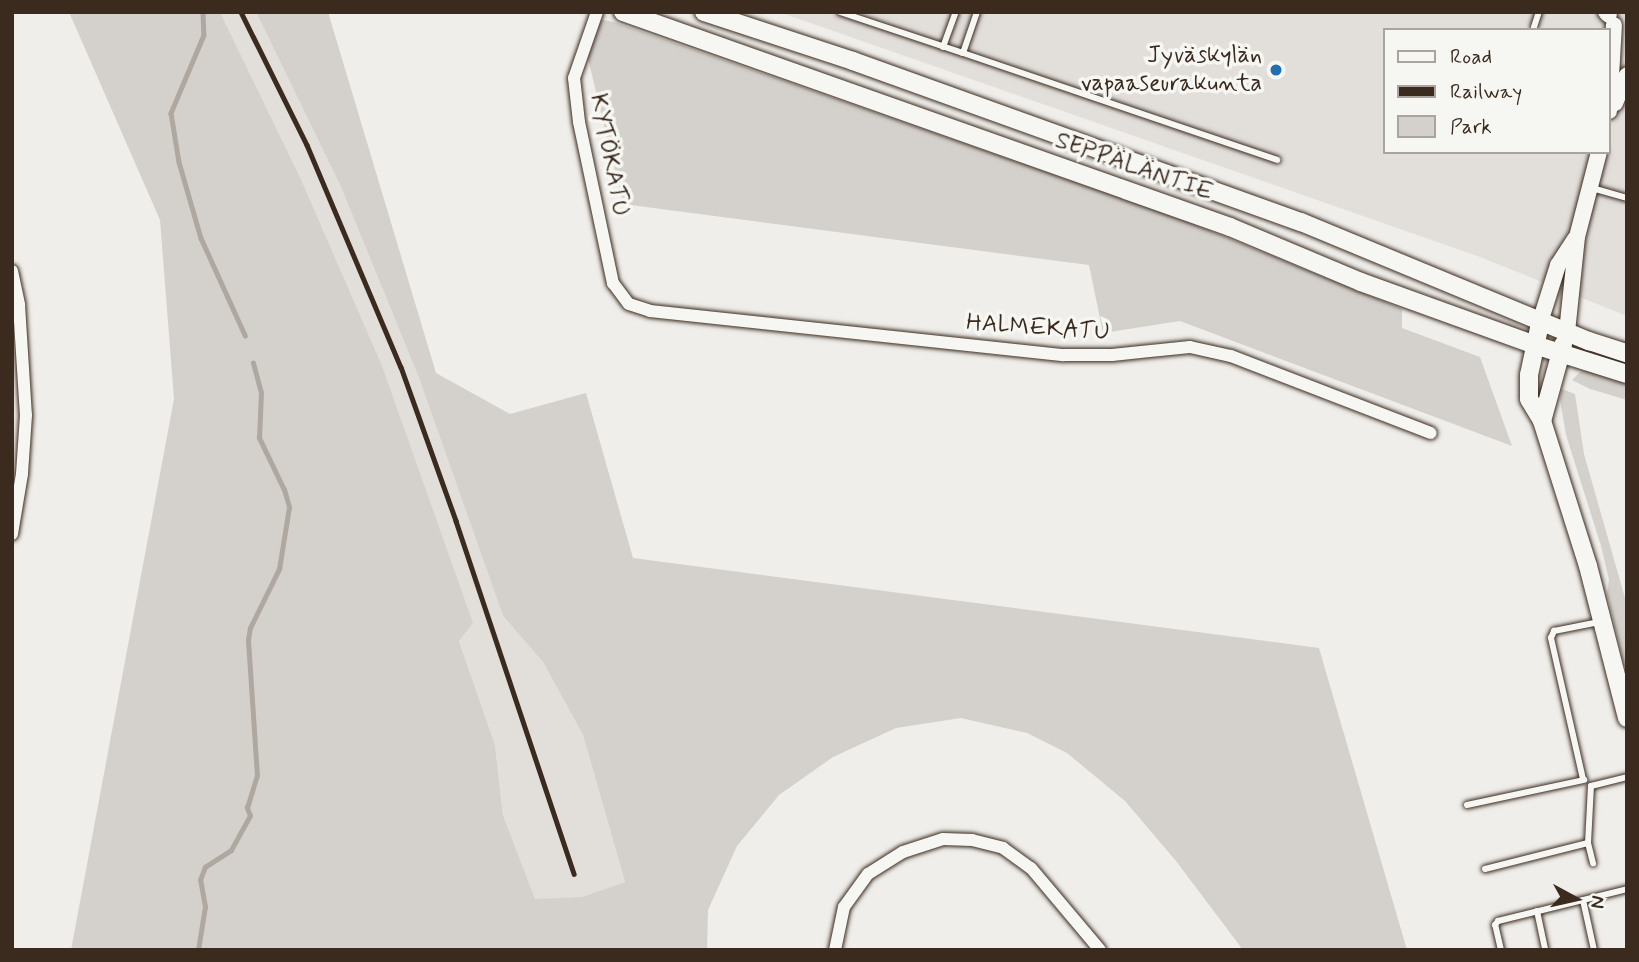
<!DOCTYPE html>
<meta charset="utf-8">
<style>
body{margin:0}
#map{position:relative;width:1639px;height:962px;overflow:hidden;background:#efeeea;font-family:Mynerve,sans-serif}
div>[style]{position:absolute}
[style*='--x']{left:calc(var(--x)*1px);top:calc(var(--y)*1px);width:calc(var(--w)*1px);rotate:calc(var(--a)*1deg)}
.built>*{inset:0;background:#e2dfdb}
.green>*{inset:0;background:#d4d1cc}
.stream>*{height:4.5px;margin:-2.25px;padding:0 2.25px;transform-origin:2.25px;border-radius:2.25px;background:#afa8a1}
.roads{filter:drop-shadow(0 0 2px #3b2a1e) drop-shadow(0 0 2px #3b2a1e)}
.service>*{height:6px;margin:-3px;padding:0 3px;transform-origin:3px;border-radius:3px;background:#f6f6f2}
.minor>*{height:12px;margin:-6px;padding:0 6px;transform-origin:6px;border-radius:6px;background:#f6f6f2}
.tertiary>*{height:16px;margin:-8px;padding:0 8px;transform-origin:8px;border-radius:8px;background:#f6f6f2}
.secondary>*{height:18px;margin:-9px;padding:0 9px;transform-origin:9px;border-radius:9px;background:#f6f6f2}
.rail>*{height:4.5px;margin:-2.25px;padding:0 2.25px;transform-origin:2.25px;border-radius:2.25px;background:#3b2a1e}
.dots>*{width:19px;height:19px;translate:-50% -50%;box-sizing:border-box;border:4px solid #f6f6f2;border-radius:50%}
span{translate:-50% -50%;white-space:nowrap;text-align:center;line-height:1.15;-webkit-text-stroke:7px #f6f6f2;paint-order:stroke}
.poi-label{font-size:24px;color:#3b2a1e}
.right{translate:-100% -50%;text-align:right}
.street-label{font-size:24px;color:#3b2a1e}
.frame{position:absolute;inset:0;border:14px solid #3b2a1e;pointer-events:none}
.legend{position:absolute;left:1383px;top:28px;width:228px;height:126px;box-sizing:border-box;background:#f6f6f2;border:2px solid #aba49d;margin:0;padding:9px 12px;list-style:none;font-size:21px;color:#3b2a1e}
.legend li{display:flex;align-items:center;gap:14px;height:35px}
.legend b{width:35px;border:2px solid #aba49d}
.north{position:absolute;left:1541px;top:864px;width:70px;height:70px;-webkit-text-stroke:5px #f6f6f2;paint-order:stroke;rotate:98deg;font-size:19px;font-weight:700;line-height:28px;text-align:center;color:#3b2a1e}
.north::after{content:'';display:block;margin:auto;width:24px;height:32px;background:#3b2a1e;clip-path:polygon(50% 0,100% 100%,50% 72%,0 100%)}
</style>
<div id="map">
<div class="built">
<div style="clip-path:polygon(220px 12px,256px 12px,341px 187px,419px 378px,503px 616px,543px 662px,583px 735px,625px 882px,582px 897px,535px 900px,503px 815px,495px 745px,299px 175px)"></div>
<div style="clip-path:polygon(evenodd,779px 12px,1627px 12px,1627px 316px,1480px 257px,779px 12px,1385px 30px,1609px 30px,1609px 152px,1385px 152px,1385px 30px)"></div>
</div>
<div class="green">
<div style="clip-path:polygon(69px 12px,220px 12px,299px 175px,382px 366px,473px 623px,459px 641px,495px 745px,503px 815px,535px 899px,582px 897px,625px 882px,583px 735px,543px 662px,503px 616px,419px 378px,341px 187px,256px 12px,328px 12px,436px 373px,510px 414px,586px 393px,633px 558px,1319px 648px,1407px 950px,1243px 950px,1176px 861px,1125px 801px,1067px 753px,1027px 733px,961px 718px,896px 728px,833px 757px,779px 795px,737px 846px,708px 910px,707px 950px,71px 950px,174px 399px,160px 220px)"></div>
<div style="clip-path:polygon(598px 19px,614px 22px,1176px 217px,1402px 309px,1402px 328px,1480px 357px,1512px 446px,1180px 321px,1103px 333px,1089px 265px,623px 204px,586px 50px)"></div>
<div style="clip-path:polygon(1592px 369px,1627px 378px,1627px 400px,1590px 389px,1572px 380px,1580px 372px)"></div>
<div style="clip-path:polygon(1562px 389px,1575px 394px,1584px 454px,1627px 605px,1627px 676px,1607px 594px,1609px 580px,1601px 546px,1566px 435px,1560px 400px)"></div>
</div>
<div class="stream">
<div style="--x:203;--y:12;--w:23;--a:88"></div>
<div style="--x:204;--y:35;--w:85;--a:112.9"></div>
<div style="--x:171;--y:113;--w:50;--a:80.7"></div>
<div style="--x:179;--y:162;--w:79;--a:73.9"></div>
<div style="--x:201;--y:238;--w:107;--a:65.6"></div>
<div style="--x:198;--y:950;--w:44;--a:-80.8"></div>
<div style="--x:205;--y:907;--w:27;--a:-100"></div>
<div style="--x:200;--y:880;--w:14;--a:-69"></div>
<div style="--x:205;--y:867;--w:31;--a:-33"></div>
<div style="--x:231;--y:850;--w:39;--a:-61"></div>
<div style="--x:250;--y:816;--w:9;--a:-111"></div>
<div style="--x:247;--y:808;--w:34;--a:-73"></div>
<div style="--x:257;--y:776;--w:136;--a:-93.8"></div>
<div style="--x:248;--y:640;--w:12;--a:-81"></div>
<div style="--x:250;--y:628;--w:66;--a:-63.8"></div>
<div style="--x:279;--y:569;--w:63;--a:-80.8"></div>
<div style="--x:289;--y:507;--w:18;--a:-106"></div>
<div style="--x:284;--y:490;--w:58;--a:-115.7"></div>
<div style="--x:259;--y:438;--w:45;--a:-87.5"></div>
<div style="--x:261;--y:393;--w:31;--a:-105"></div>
</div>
<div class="roads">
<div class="service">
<div style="--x:840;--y:12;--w:130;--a:18.4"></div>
<div style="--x:963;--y:53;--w:43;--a:-71.1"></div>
<div style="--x:1534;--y:27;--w:16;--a:-72"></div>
<div style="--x:943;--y:47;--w:37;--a:-70"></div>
<div style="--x:963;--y:53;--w:332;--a:18.8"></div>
<div style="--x:1592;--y:188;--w:36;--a:16"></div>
<div style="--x:1583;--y:779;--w:145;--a:-102.8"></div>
<div style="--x:1551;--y:638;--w:8;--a:-67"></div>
<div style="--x:1554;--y:631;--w:46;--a:-11.3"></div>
<div style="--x:1467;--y:805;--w:120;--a:-12.1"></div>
<div style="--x:1588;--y:843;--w:21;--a:76"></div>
<div style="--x:1485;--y:869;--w:106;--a:-14.2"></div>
<div style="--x:1588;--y:843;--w:57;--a:-87"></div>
<div style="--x:1591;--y:786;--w:37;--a:-14"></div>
<div style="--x:1583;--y:900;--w:51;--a:77.6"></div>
<div style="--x:1537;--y:911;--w:40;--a:78"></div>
<div style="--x:1501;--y:950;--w:26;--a:-103"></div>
<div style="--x:1495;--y:925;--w:5;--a:-53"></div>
<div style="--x:1498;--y:921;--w:133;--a:-13.9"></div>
</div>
<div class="minor">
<div style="--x:597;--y:12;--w:70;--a:109.2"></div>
<div style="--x:574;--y:78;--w:44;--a:83.5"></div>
<div style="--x:579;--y:122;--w:165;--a:78.1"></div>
<div style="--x:613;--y:283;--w:26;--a:53"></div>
<div style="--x:629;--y:304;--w:22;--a:18"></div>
<div style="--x:650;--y:311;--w:416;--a:6.1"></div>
<div style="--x:1064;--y:355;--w:48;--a:0"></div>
<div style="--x:1112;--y:355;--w:78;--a:-5.9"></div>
<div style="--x:1190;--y:347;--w:42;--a:12.4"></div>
<div style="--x:1231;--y:356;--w:214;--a:21.1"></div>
<div style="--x:12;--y:271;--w:35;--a:78"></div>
<div style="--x:19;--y:305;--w:110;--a:86.4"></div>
<div style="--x:26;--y:415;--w:59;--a:93.9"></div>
<div style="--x:22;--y:474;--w:61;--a:99.5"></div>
<div style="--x:835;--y:950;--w:44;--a:-78.2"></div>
<div style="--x:844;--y:907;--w:41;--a:-54"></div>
<div style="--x:868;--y:874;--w:41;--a:-32.2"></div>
<div style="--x:903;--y:852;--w:42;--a:-18"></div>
<div style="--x:943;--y:839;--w:29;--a:2"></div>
<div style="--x:972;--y:840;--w:32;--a:14"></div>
<div style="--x:1003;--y:848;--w:34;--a:36"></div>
<div style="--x:1031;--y:868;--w:107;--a:49.9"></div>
</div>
<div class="tertiary">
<div style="--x:1606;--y:12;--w:4;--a:45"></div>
<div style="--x:1615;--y:103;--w:30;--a:-67"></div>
<div style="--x:1609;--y:111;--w:86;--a:-86.7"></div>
<div style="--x:1541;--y:319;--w:57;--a:-72.5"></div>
<div style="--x:1558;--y:265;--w:31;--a:-57"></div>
<div style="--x:1567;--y:332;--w:96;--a:-84"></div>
<div style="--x:1577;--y:237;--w:88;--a:-75.5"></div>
</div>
<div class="secondary">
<div style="--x:623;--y:12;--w:644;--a:19.5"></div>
<div style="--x:1230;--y:227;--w:142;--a:22.8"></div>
<div style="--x:1361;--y:282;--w:185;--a:19.9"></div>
<div style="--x:1535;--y:345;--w:96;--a:17.5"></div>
<div style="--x:704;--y:12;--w:157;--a:18.2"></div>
<div style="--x:853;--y:61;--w:476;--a:19.8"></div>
<div style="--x:1301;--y:222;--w:312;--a:22.5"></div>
<div style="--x:1589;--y:341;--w:40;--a:18"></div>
<div style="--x:1541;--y:319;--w:57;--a:102.1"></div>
<div style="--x:1529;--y:375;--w:24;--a:90"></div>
<div style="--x:1529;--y:399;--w:26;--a:59"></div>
<div style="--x:1542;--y:421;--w:152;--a:72.4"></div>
<div style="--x:1588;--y:566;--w:157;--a:75.6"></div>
<div style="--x:1542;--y:421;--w:79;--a:-74.6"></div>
</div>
</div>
<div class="rail">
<div style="--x:241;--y:12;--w:148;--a:63.6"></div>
<div style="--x:307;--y:145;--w:241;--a:67.1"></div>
<div style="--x:401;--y:367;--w:164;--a:70.3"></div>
<div style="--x:456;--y:521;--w:372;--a:71.5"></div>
</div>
<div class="dots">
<div style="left:1276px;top:70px;background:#1f6fb2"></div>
</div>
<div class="poi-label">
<span class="right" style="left:1262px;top:70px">Jyväskylän<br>vapaaseurakunta</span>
</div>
<div class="street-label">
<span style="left:609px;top:155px;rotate:79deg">KYTÖKATU</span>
<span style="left:1134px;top:167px;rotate:19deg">SEPPÄLÄNTIE</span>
<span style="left:1038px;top:328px;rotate:4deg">HALMEKATU</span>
</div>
<div class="frame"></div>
<ul class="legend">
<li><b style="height:9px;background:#f6f6f2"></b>Road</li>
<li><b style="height:9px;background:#3b2a1e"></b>Railway</li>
<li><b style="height:19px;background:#d4d1cc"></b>Park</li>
</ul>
<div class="north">N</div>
</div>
